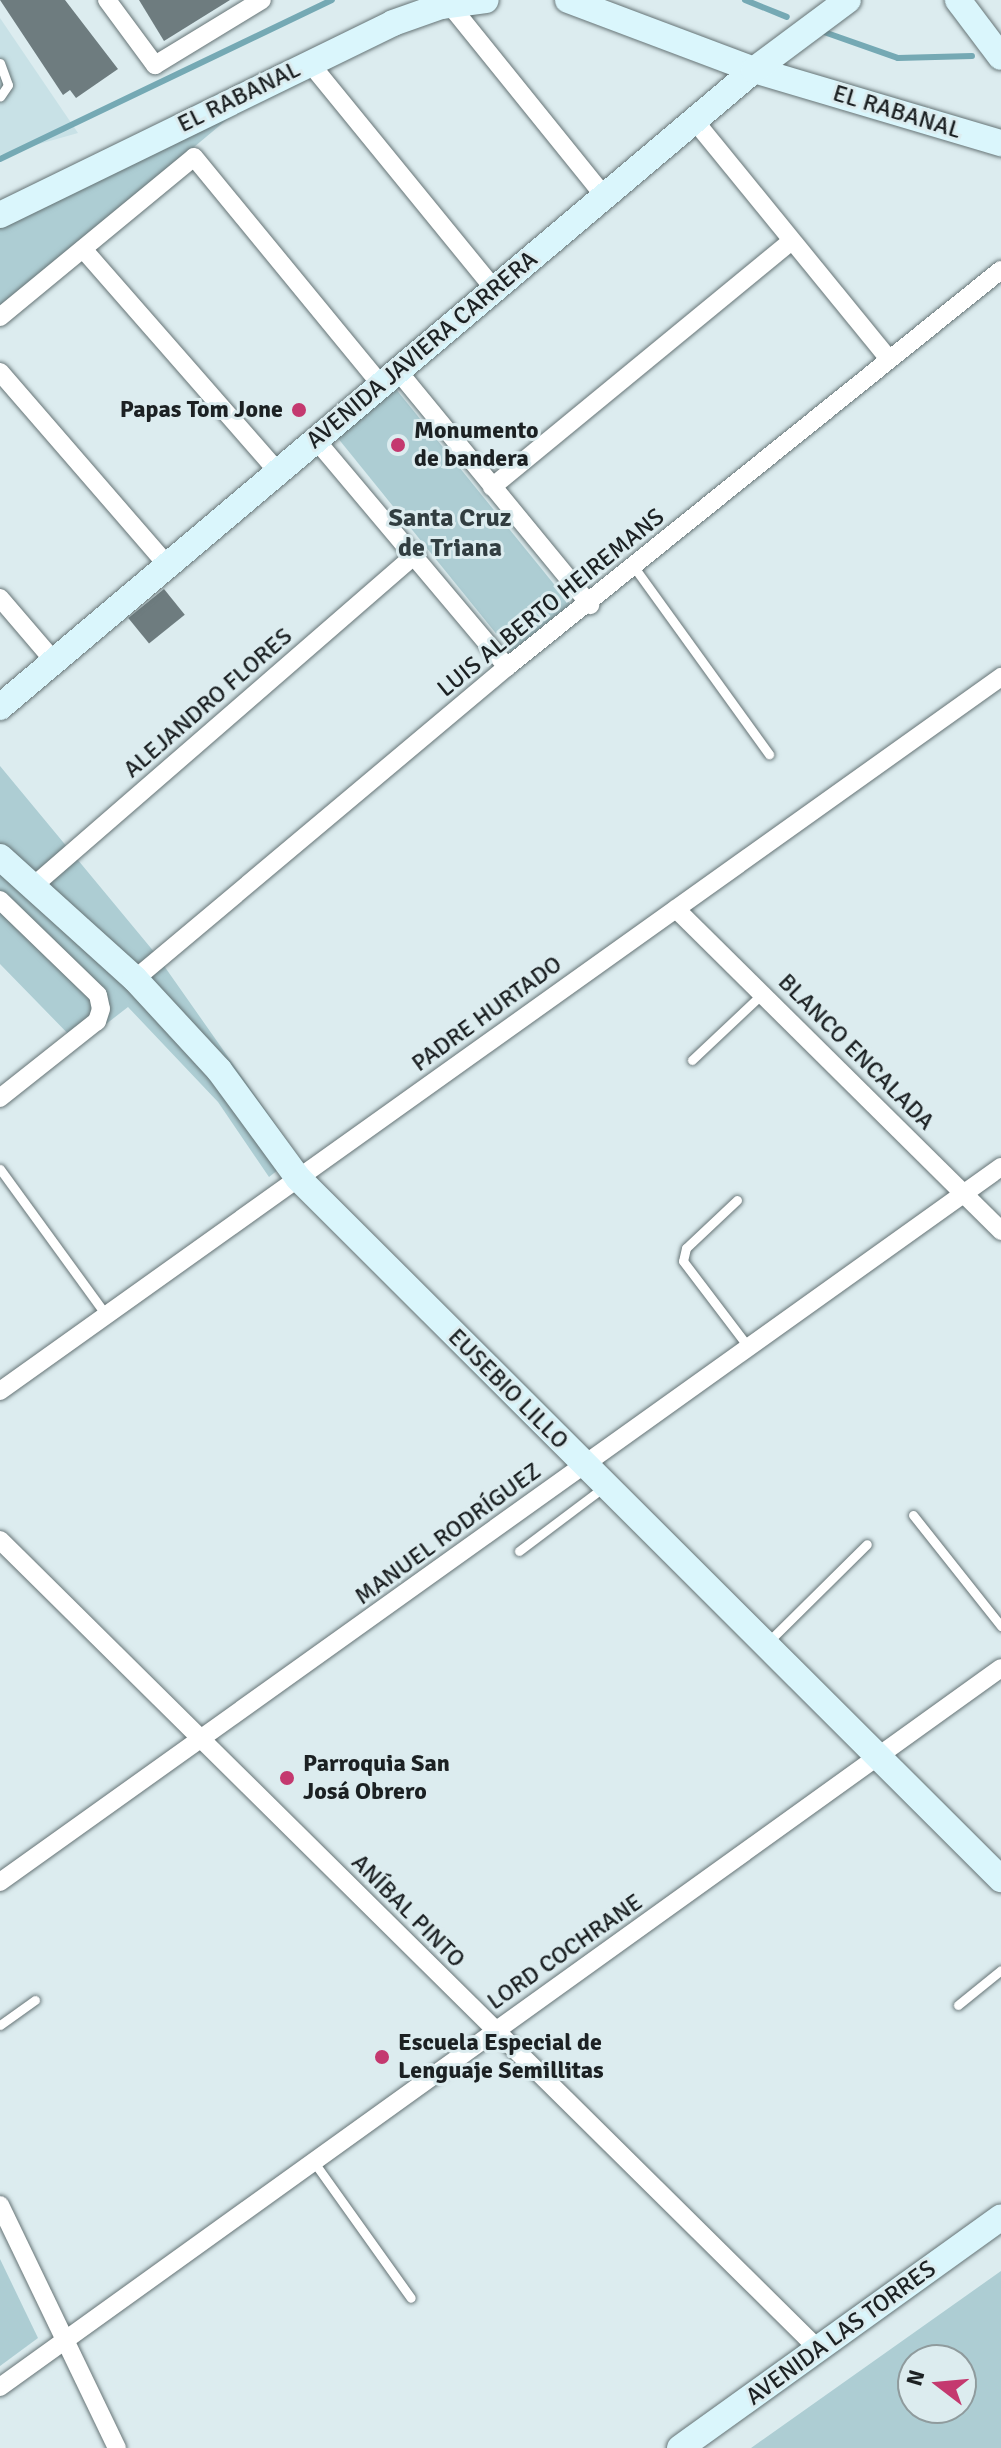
<!DOCTYPE html>
<meta charset="utf-8">
<style>
body{margin:0}
#map{position:relative;width:1001px;height:2448px;overflow:hidden;background:#dcecef;font-family:Signika,sans-serif}
div>[style]{position:absolute}
[style*='--x']{left:calc(var(--x)*1px);top:calc(var(--y)*1px);width:calc(var(--w)*1px);rotate:calc(var(--a)*1deg)}
.built>*{inset:0;background:#c8e1e6}
.green>*{inset:0;background:#adcdd3;transform-origin:0 0}
.stream>*{height:6px;margin:-3px;padding:0 3px;transform-origin:3px;border-radius:3px;background:#75a9b4}
.building>*{inset:0;background:#6e7c7f;transform-origin:0 0}
.roads{filter:drop-shadow(0 0 2px #667476) drop-shadow(0 0 2px #667476)}
.lane>*{height:9px;margin:-4.5px;padding:0 4.5px;transform-origin:4.5px;border-radius:4.5px;background:#fff}
.street>*{height:18px;margin:-9px;padding:0 9px;transform-origin:9px;border-radius:9px;background:#fff}
.secondary>*{height:26px;margin:-13px;padding:0 13px;transform-origin:13px;border-radius:13px;background:#daf6fc}
.dots>*{width:22px;height:22px;translate:-50% -50%;box-sizing:border-box;border:4px solid #dcecef;border-radius:50%}
span{translate:-50% -50%;white-space:nowrap;text-align:center;line-height:1.15;-webkit-text-stroke:6px #dcecef;paint-order:stroke}
.street-label{font-size:24px;color:#1c2123}
.poi-label{font-size:24px;color:#1c2123;font-weight:700}
.right{translate:-100% -50%;text-align:right}
.left{translate:0 -50%;text-align:left}
.neighbourhood-label{font-size:26px;color:#323e41;font-weight:700}
.north{position:absolute;left:897px;top:2344px;width:80px;height:80px;box-sizing:border-box;background:#dcecef;border:2px solid #8f9b9d;border-radius:50%;rotate:286deg;font-size:22px;font-weight:700;line-height:32px;text-align:center;color:#1c2123}
.north::after{content:'';display:block;margin:auto;width:28px;height:36px;background:#c4396f;clip-path:polygon(50% 0,100% 100%,50% 72%,0 100%)}
</style>
<div id="map">
<div class="built">
<div style="clip-path:polygon(0 18px,78px 133px,0 155px)"></div>
</div>
<div class="green">
<div style="clip-path:polygon(261px 91px,0 309px,0 205px)"></div>
<div style="left:391px;top:383px;width:290px;height:76px;rotate:51deg"></div>
<div style="clip-path:polygon(0 766px,155px 953px,297px 1155px,269px 1177px,218px 1102px,128px 1007px,79px 1045px,0 964px)"></div>
<div style="clip-path:polygon(0 2259px,38px 2338px,0 2366px)"></div>
<div style="clip-path:polygon(evenodd,1001px 2271px,1001px 2448px,751px 2448px,1001px 2271px,913px 2360px,961px 2360px,961px 2408px,913px 2408px,913px 2360px)"></div>
</div>
<div class="stream">
<div style="--x:745;--y:0;--w:45;--a:22"></div>
<div style="--x:824;--y:32;--w:78;--a:19.4"></div>
<div style="--x:898;--y:58;--w:74;--a:-1.5"></div>
<div style="--x:0;--y:159;--w:368;--a:-25.6"></div>
</div>
<div class="building">
<div style="clip-path:polygon(0 0,65px 0,118px 69px,76px 98px,70px 90px,63px 95px)"></div>
<div style="clip-path:polygon(139px 0,230px 0,164px 41px)"></div>
<div style="left:164px;top:589px;width:33px;height:46px;rotate:51deg"></div>
</div>
<div class="roads">
<div class="lane">
<div style="--x:0;--y:63;--w:23;--a:70"></div>
<div style="--x:8;--y:85;--w:14;--a:124"></div>
<div style="--x:634;--y:567;--w:231;--a:54.2"></div>
<div style="--x:692;--y:1060;--w:96;--a:-43.3"></div>
<div style="--x:0;--y:1169;--w:180;--a:54"></div>
<div style="--x:737;--y:1200;--w:70;--a:136.7"></div>
<div style="--x:686;--y:1248;--w:13;--a:103"></div>
<div style="--x:683;--y:1261;--w:109;--a:52.8"></div>
<div style="--x:913;--y:1515;--w:142;--a:51.6"></div>
<div style="--x:519;--y:1551;--w:106;--a:-37"></div>
<div style="--x:768;--y:1642;--w:139;--a:-44.7"></div>
<div style="--x:958;--y:2005;--w:55;--a:-39.1"></div>
<div style="--x:0;--y:2025;--w:43;--a:-35.5"></div>
<div style="--x:316;--y:2165;--w:163;--a:54.5"></div>
</div>
<div class="street">
<div style="--x:107;--y:0;--w:81;--a:53.6"></div>
<div style="--x:155;--y:65;--w:125;--a:-31.3"></div>
<div style="--x:450;--y:5;--w:245;--a:51.1"></div>
<div style="--x:309;--y:62;--w:293;--a:50.8"></div>
<div style="--x:694;--y:120;--w:306;--a:50.8"></div>
<div style="--x:83;--y:249;--w:296;--a:48.8"></div>
<div style="--x:0;--y:317;--w:251;--a:-39.5"></div>
<div style="--x:194;--y:157;--w:295;--a:50.6"></div>
<div style="--x:398;--y:371;--w:303;--a:50.6"></div>
<div style="--x:0;--y:372;--w:255;--a:49.1"></div>
<div style="--x:316;--y:440;--w:297;--a:49.9"></div>
<div style="--x:492;--y:487;--w:384;--a:-39.4"></div>
<div style="--x:0;--y:598;--w:83;--a:49.4"></div>
<div style="--x:31;--y:888;--w:510;--a:-40.94"></div>
<div style="--x:0;--y:900;--w:136;--a:44.1"></div>
<div style="--x:98;--y:995;--w:14;--a:78"></div>
<div style="--x:101;--y:1009;--w:13;--a:108"></div>
<div style="--x:97;--y:1021;--w:124;--a:141.6"></div>
<div style="--x:676;--y:909;--w:458;--a:44.7"></div>
<div style="--x:135;--y:979;--w:486;--a:-40"></div>
<div style="--x:507;--y:667;--w:634;--a:-38.79"></div>
<div style="--x:0;--y:1391;--w:1230;--a:-35.5"></div>
<div style="--x:0;--y:1540;--w:1150;--a:44.68"></div>
<div style="--x:0;--y:1882;--w:1230;--a:-35.54"></div>
<div style="--x:0;--y:2205;--w:270;--a:64.3"></div>
<div style="--x:0;--y:2387;--w:1232;--a:-35.69"></div>
</div>
<div class="secondary">
<div style="--x:568;--y:0;--w:199;--a:20.6"></div>
<div style="--x:754;--y:70;--w:258;--a:16.5"></div>
<div style="--x:958;--y:0;--w:71;--a:53"></div>
<div style="--x:0;--y:215;--w:437;--a:-26"></div>
<div style="--x:393;--y:23;--w:51;--a:-19.5"></div>
<div style="--x:441;--y:6;--w:45;--a:-7.6"></div>
<div style="--x:0;--y:707;--w:987;--a:-40.19"></div>
<div style="--x:754;--y:70;--w:117;--a:-36.7"></div>
<div style="--x:0;--y:857;--w:182;--a:42.1"></div>
<div style="--x:135;--y:979;--w:124;--a:47.3"></div>
<div style="--x:219;--y:1070;--w:134;--a:53.8"></div>
<div style="--x:298;--y:1178;--w:993;--a:44.92"></div>
<div style="--x:680;--y:2448;--w:395;--a:-35.7"></div>
</div>
</div>
<div class="dots">
<div style="left:299px;top:410px;background:#c4396f"></div>
<div style="left:398px;top:445px;background:#c4396f"></div>
<div style="left:287px;top:1778px;background:#c4396f"></div>
<div style="left:382px;top:2057px;background:#c4396f"></div>
</div>
<div class="street-label">
<span style="left:239px;top:97px;rotate:-26deg">EL RABANAL</span>
<span style="left:897px;top:112px;rotate:17deg">EL RABANAL</span>
<span style="left:422px;top:350px;rotate:-40deg">AVENIDA JAVIERA CARRERA</span>
<span style="left:551px;top:603px;rotate:-39deg">LUIS ALBERTO HEIREMANS</span>
<span style="left:208px;top:703px;rotate:-41deg">ALEJANDRO FLORES</span>
<span style="left:487px;top:1014px;rotate:-36deg">PADRE HURTADO</span>
<span style="left:856px;top:1052px;rotate:45deg">BLANCO ENCALADA</span>
<span style="left:508px;top:1389px;rotate:45deg">EUSEBIO LILLO</span>
<span style="left:448px;top:1534px;rotate:-36deg">MANUEL RODRÍGUEZ</span>
<span style="left:408px;top:1911px;rotate:45deg">ANÍBAL PINTO</span>
<span style="left:565px;top:1952px;rotate:-35deg">LORD COCHRANE</span>
<span style="left:841px;top:2333px;rotate:-36deg">AVENIDA LAS TORRES</span>
</div>
<div class="poi-label">
<span class="right" style="left:283px;top:410px">Papas Tom Jone</span>
<span class="left" style="left:414px;top:445px">Monumento<br>de bandera</span>
<span class="left" style="left:303px;top:1778px">Parroquia San<br>Josá Obrero</span>
<span class="left" style="left:398px;top:2057px">Escuela Especial de<br>Lenguaje Semillitas</span>
</div>
<div class="neighbourhood-label">
<span style="left:450px;top:534px">Santa Cruz<br>de Triana</span>
</div>
<div class="north">N</div>
</div>
